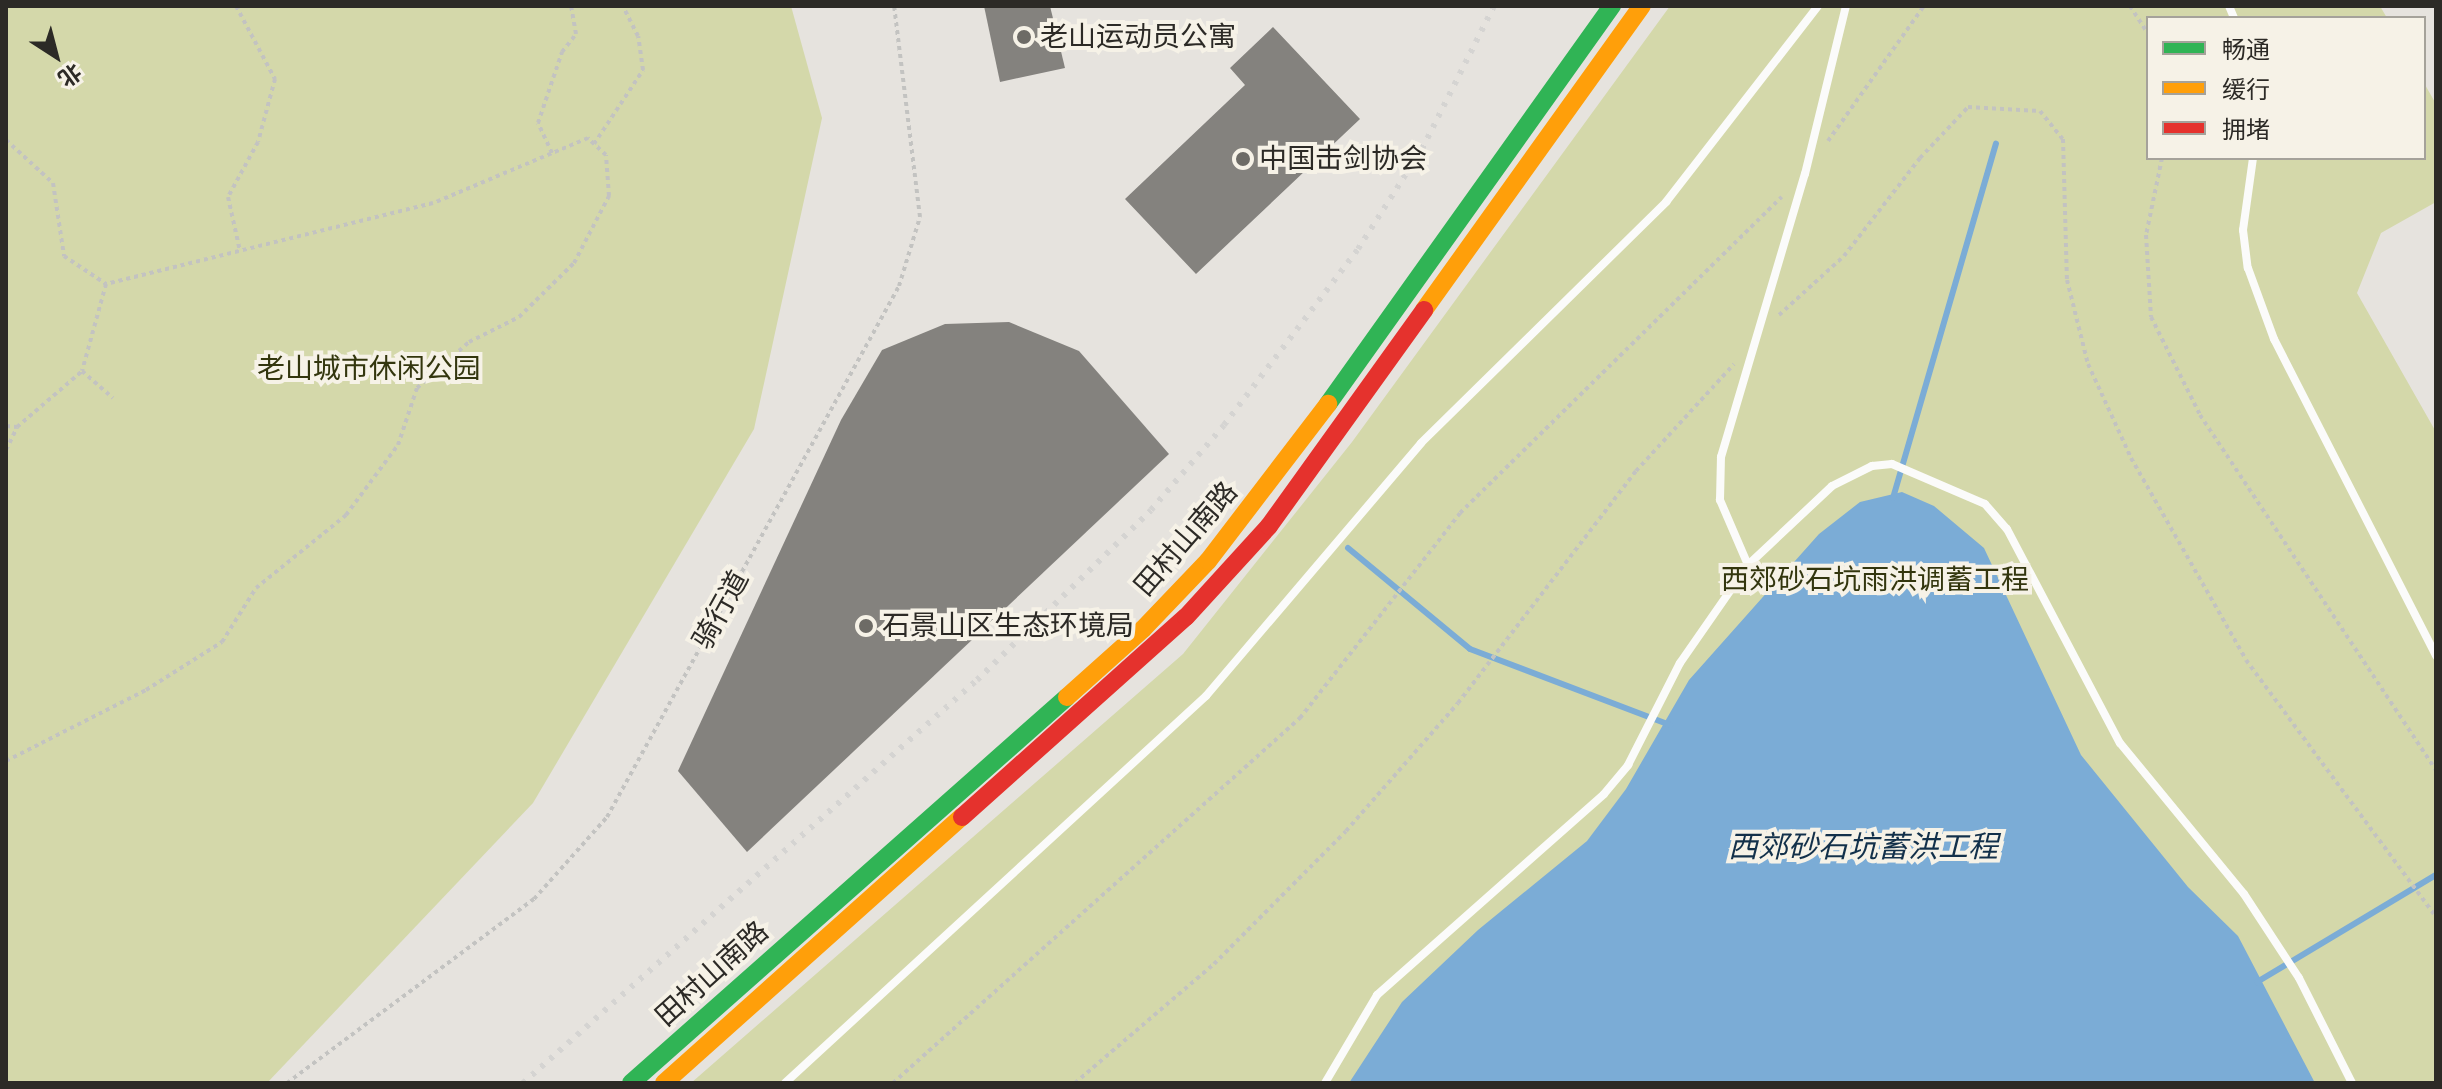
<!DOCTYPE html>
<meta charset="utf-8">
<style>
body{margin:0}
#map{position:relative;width:2442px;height:1089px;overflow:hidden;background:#e6e3de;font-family:Jost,"Noto Sans SC",sans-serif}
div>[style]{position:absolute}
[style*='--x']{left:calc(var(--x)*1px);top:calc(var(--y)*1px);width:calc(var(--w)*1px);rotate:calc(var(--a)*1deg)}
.green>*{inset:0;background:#d4d8aa}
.water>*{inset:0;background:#7bacd6}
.stream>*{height:6px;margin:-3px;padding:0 3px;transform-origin:3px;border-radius:3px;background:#7bacd6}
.building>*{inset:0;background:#84827e}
.path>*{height:4px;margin-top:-2px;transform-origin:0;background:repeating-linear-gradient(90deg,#c3c3c1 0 4px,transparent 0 8px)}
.lane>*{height:8px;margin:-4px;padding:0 4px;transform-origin:4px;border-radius:4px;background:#fbfbfa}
.fast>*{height:18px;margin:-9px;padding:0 9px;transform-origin:9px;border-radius:9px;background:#30b455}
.slow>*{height:18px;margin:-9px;padding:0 9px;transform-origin:9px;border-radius:9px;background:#ff9f0a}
.jam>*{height:18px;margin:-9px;padding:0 9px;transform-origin:9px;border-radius:9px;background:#e5322d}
.rail>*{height:6px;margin-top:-3px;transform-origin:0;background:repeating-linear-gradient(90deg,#d5d4d2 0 4px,transparent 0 12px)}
.dots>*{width:22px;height:22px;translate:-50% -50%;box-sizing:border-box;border:4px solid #f6f2e7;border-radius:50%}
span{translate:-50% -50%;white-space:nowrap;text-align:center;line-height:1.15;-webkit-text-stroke:8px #f6f2e7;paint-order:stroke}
.poi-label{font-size:28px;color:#2c2a26}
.left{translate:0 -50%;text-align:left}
.park-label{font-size:28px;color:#33360e}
.street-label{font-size:28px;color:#2c2a26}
.water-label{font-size:30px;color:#12304a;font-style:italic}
.frame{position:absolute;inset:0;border:8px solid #2c2a26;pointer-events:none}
.legend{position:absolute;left:2146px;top:16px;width:280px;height:144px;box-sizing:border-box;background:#f6f2e7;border:2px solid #a5a29a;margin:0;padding:10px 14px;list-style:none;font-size:24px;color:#2c2a26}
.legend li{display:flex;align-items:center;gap:16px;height:40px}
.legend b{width:40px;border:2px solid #a5a29a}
.north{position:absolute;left:16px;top:16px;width:80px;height:80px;-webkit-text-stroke:6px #f6f2e7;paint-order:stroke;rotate:144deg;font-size:22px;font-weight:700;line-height:32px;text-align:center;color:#2c2a26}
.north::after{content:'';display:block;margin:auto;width:28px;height:36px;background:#2c2a26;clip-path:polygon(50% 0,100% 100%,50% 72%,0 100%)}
</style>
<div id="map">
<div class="green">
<div style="clip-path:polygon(6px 6px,791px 6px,822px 118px,754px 429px,533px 803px,267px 1083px,6px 1083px)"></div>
<div style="clip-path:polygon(1670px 6px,2380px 6px,2387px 18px,2148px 18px,2148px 158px,2424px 158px,2424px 83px,2436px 104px,2436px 202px,2381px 233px,2357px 293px,2436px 432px,2436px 1083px,691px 1083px,1183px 654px,1352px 442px)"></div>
</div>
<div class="water">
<div style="clip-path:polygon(1902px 492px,1934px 506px,1984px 548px,2081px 755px,2188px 887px,2238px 936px,2315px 1083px,1349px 1083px,1402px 1002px,1478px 930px,1587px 841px,1626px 789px,1689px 680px,1819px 534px,1860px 502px)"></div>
</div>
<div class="stream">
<div style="--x:1893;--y:498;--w:369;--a:-73.8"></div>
<div style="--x:1348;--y:548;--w:158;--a:39.6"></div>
<div style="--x:1470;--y:649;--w:214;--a:20.8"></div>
<div style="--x:2257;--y:982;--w:209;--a:-30.9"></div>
</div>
<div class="building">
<div style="clip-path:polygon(984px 6px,1050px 6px,1065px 68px,1000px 82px)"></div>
<div style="clip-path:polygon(1273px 27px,1360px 119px,1196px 274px,1125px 199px,1245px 85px,1230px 68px)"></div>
<div style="clip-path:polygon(1009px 322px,1079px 351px,1169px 454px,747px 852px,678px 771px,841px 420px,882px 350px,945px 324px)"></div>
</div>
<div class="path">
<div style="--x:236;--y:6;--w:83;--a:61.9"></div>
<div style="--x:275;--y:79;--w:65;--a:105.1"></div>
<div style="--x:258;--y:142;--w:63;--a:118.6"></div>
<div style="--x:228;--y:197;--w:55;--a:77.5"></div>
<div style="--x:2130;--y:6;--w:33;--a:57"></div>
<div style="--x:6;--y:140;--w:64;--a:42.5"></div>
<div style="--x:53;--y:183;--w:74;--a:81.4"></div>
<div style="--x:64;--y:256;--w:50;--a:33.7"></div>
<div style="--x:1828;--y:141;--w:166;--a:-54.6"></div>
<div style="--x:594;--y:144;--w:89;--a:-56.5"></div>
<div style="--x:643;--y:70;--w:34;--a:-98"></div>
<div style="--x:638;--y:36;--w:34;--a:-117"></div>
<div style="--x:552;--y:153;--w:33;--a:-115"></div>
<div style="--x:538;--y:123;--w:75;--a:-71.3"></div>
<div style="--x:562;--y:52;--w:23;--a:-52"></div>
<div style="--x:576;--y:34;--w:28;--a:-100"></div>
<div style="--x:2162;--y:158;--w:79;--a:101.7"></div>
<div style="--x:2146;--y:235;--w:82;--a:86.5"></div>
<div style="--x:2151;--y:317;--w:110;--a:63.4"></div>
<div style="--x:2200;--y:415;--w:426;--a:56.4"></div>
<div style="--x:1779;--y:315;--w:88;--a:-42.2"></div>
<div style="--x:1844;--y:256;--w:124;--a:-52.2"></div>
<div style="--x:1920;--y:158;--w:70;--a:-46.7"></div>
<div style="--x:1968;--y:107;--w:72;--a:3.2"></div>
<div style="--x:2040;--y:111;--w:36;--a:51"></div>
<div style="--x:2063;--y:139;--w:141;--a:88.4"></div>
<div style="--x:2067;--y:280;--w:87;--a:76"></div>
<div style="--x:2088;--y:364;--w:103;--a:65.4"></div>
<div style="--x:2131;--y:458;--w:232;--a:60.3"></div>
<div style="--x:2246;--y:660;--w:320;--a:53.5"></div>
<div style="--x:6;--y:426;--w:11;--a:5"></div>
<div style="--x:6;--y:450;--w:25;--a:-64"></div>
<div style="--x:17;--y:427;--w:86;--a:-40.7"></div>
<div style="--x:6;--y:761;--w:157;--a:-26.9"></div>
<div style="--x:146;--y:690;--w:90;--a:-32.3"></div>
<div style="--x:222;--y:642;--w:64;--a:-57.8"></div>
<div style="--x:256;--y:588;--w:116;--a:-39"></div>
<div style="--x:346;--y:515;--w:87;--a:-53.4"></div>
<div style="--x:398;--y:445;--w:60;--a:-71.6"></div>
<div style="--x:417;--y:388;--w:69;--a:-41.5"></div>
<div style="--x:469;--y:342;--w:56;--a:-26.6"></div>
<div style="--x:519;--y:317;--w:77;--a:-44.5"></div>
<div style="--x:574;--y:263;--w:76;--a:-62.4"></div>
<div style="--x:609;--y:196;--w:41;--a:-94.2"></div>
<div style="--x:606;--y:155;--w:25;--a:-137"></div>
<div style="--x:588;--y:138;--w:168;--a:157.2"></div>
<div style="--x:433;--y:203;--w:337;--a:166.1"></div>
<div style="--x:106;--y:284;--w:90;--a:105.4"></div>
<div style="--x:82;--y:371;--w:41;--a:41.1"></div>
<div style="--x:287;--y:1083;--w:308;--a:-36.7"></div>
<div style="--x:534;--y:899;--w:110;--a:-48.3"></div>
<div style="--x:607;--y:817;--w:606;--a:-61.19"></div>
<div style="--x:899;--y:286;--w:72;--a:-73.1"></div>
<div style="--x:920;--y:217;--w:213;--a:-97"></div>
<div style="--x:893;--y:1083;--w:547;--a:-41.89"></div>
<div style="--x:1300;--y:718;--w:260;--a:-52"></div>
<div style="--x:1460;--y:513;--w:451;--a:-44.5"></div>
<div style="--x:1075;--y:1083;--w:183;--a:-40.6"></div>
<div style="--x:1214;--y:964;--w:187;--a:-45.2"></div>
<div style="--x:1346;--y:831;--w:170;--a:-48.8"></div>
<div style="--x:1458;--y:703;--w:292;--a:-52.5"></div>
<div style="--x:1636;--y:471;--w:145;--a:-47.5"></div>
</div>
<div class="lane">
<div style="--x:2229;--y:6;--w:13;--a:67"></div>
<div style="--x:2253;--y:158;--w:73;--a:97.9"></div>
<div style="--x:2243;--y:230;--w:38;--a:83"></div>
<div style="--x:2248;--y:268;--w:76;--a:69.9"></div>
<div style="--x:2274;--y:339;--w:356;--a:62.9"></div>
<div style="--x:1748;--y:565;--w:71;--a:-113.3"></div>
<div style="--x:1720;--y:500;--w:43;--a:-88.7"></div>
<div style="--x:1721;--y:457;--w:295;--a:-73.5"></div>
<div style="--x:1805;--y:174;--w:173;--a:-76.3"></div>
<div style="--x:785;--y:1083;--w:572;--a:-42.59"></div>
<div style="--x:1206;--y:696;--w:332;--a:-49.6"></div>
<div style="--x:1421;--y:443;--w:344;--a:-44.5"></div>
<div style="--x:1666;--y:202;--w:248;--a:-52.2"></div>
<div style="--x:1325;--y:1083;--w:102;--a:-59.4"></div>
<div style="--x:1377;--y:995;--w:303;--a:-41.5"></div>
<div style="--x:1604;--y:794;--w:38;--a:-50"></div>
<div style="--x:1628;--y:765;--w:114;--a:-63"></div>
<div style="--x:1680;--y:663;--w:119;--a:-55.2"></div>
<div style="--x:1748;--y:565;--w:115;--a:-43.2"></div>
<div style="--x:1832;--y:486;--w:45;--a:-26.6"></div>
<div style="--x:1872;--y:466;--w:20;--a:-6"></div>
<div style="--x:1892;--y:464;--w:101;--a:23.3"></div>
<div style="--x:1985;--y:504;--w:33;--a:49"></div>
<div style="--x:2007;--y:529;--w:242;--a:62.2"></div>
<div style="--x:2120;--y:743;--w:195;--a:50.6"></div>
<div style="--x:2244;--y:894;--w:100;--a:56.8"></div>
<div style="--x:2299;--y:978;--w:118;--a:63.2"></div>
</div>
<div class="fast">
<div style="--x:1328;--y:404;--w:489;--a:-54.5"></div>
<div style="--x:631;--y:1083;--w:582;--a:-41.52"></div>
</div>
<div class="slow">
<div style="--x:1424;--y:310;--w:374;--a:-54.4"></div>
<div style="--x:1067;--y:697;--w:102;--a:-41.8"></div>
<div style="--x:1143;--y:629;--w:94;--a:-46.3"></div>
<div style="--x:1208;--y:561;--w:198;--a:-52.6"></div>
<div style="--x:664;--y:1083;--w:399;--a:-41.8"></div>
</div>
<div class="jam">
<div style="--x:962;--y:817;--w:300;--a:-41.8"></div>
<div style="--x:1186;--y:617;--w:123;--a:-47.6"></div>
<div style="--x:1269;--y:526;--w:266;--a:-54.3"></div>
</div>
<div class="rail">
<div style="--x:523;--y:1083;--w:607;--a:-41.59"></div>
<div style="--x:977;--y:680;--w:243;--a:-44.3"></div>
<div style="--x:1151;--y:510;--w:112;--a:-49.3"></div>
<div style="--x:1224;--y:425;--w:221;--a:-52.7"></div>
<div style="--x:1358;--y:249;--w:119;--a:-57.4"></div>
<div style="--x:1422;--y:149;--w:160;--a:-63.3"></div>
</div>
<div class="dots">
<div style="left:1024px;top:37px;background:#6d6b66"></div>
<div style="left:1243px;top:159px;background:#6d6b66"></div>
<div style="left:866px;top:626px;background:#6d6b66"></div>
</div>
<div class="poi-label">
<span class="left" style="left:1040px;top:37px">老山运动员公寓</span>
<span class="left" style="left:1259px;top:159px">中国击剑协会</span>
<span class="left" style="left:882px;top:626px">石景山区生态环境局</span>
</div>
<div class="park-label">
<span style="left:369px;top:369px">老山城市休闲公园</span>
<span style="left:1875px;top:580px">西郊砂石坑雨洪调蓄工程</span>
</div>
<div class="street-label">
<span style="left:1186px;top:539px;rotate:-49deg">田村山南路</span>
<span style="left:721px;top:610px;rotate:-61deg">骑行道</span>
<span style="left:712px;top:974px;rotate:-42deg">田村山南路</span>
</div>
<div class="water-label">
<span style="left:1863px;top:847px">西郊砂石坑蓄洪工程</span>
</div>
<div class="frame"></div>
<ul class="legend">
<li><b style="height:10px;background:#30b455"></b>畅通</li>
<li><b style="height:10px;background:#ff9f0a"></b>缓行</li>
<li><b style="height:10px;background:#e5322d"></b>拥堵</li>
</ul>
<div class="north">北</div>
</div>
